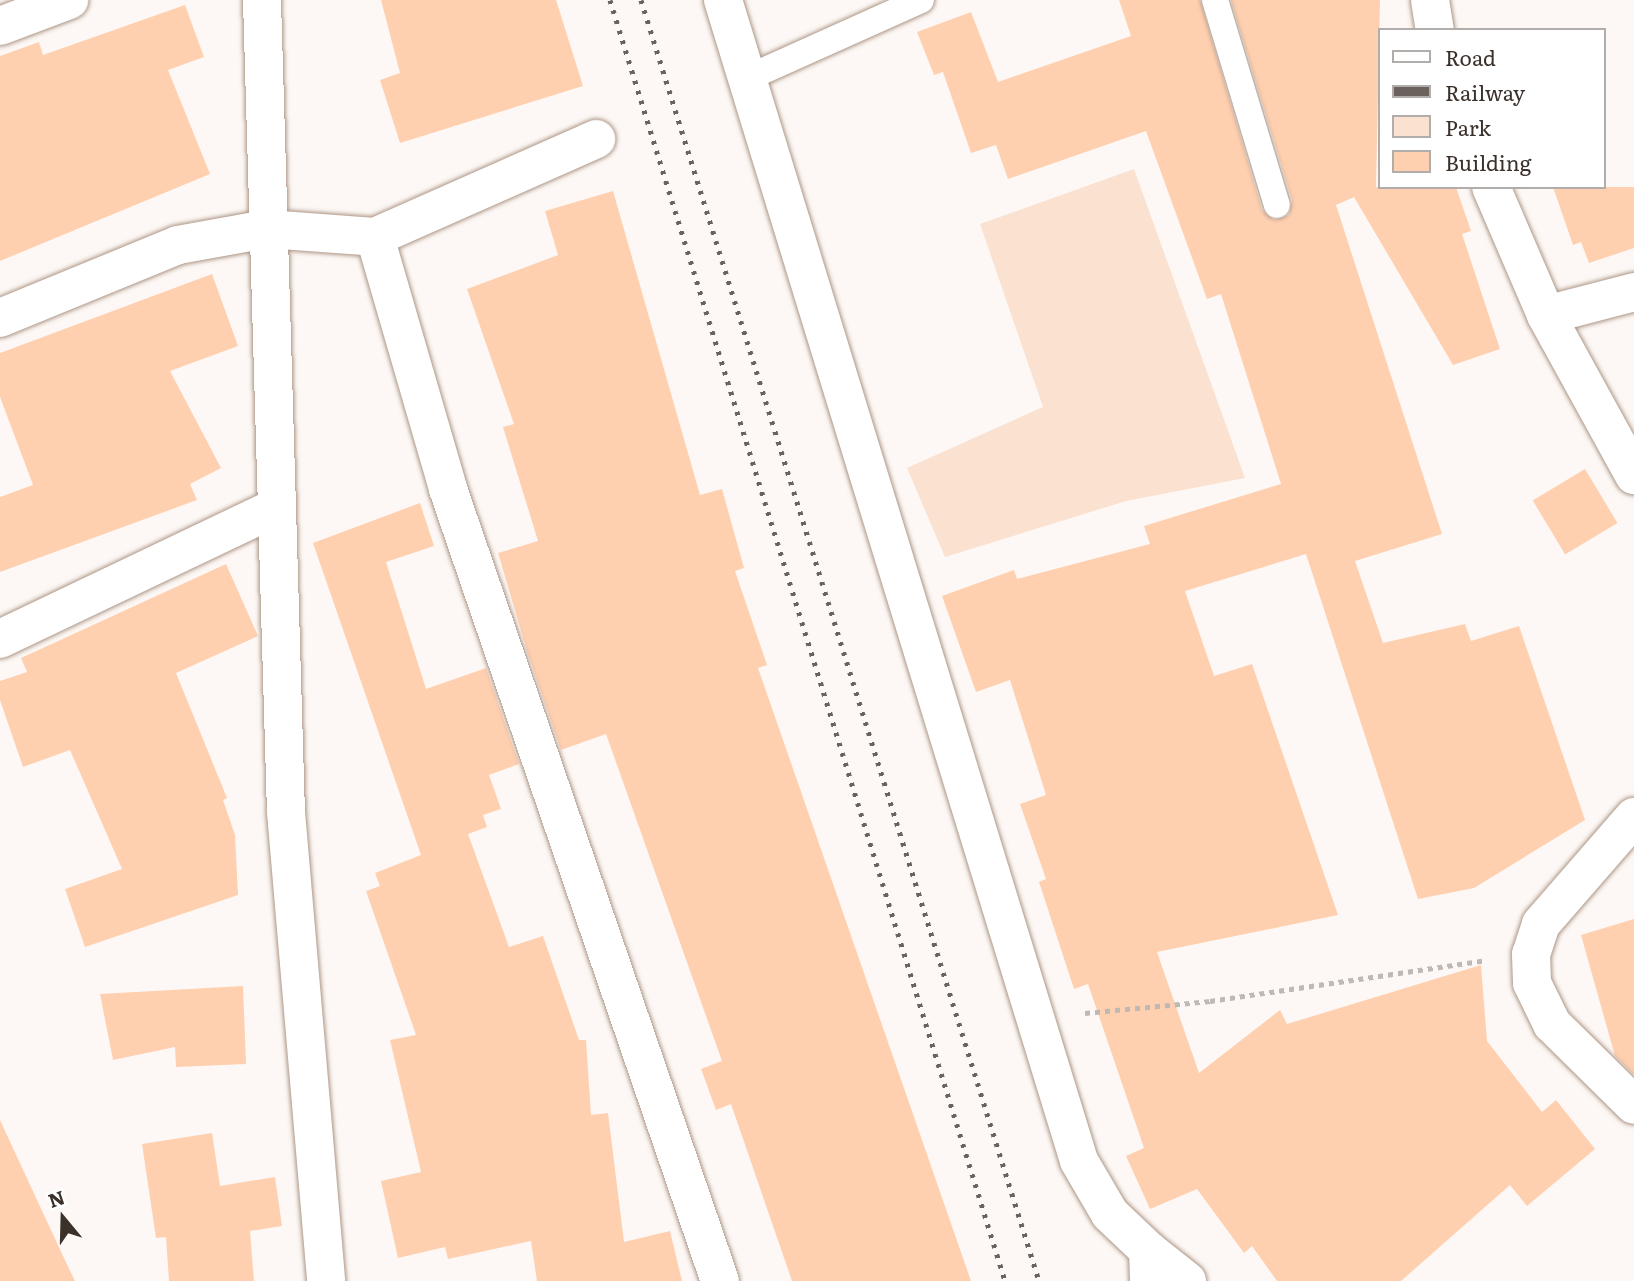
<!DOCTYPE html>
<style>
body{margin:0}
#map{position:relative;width:1634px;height:1281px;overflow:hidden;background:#fdf8f5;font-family:Literata,serif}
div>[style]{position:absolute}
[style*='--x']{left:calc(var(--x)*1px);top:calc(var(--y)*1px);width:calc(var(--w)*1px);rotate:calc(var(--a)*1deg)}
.green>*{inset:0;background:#fbe1cf}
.building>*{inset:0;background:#ffd0b0;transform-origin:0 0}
.path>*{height:4.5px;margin-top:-2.25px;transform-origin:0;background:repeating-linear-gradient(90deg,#bfb9b5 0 5px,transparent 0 10px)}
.roads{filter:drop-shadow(0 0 2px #ad9686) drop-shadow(0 0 2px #ad9686)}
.service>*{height:26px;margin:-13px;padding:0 13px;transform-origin:13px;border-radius:13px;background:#fff}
.minor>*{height:38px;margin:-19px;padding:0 19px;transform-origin:19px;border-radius:19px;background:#fff}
.tertiary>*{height:38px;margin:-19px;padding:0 19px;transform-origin:19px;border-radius:19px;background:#fff}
.rail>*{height:5px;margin-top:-2.5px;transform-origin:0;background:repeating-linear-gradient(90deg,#6b625d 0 3.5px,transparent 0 10.5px)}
span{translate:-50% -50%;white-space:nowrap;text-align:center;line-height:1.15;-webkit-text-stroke:6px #fff;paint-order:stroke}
.legend{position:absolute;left:1378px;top:28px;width:228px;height:161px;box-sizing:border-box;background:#fff;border:2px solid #b1adaa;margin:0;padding:9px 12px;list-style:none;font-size:21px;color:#3b312b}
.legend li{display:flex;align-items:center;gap:14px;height:35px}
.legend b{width:35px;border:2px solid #b1adaa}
.north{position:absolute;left:28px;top:1183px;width:70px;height:70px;-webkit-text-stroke:5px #fff;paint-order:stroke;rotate:341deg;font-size:19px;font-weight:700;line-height:28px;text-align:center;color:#3b312b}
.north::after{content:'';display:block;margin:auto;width:24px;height:32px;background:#3b312b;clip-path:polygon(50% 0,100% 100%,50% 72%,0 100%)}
</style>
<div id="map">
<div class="green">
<div style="clip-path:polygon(1134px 169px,1245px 478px,1126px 501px,945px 557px,907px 468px,1043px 407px,980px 224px)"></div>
</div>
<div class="building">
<div style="clip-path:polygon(381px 0,556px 0,583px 86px,400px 143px,380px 80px,400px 73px)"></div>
<div style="clip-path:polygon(1119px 0,1200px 0,1262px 210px,1274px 220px,1289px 215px,1292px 200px,1231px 0,1380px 0,1376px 187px,1456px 187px,1471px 231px,1462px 234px,1500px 349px,1453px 365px,1354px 197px,1336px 205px,1442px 534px,1355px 561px,1383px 643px,1465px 624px,1471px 641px,1519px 626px,1585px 820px,1474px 888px,1418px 899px,1306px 554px,1185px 591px,1214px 676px,1252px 664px,1338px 915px,1157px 952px,1199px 1073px,1280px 1010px,1287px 1024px,1481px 965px,1487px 1041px,1542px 1112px,1556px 1100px,1595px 1149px,1527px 1206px,1510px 1185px,1401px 1281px,1277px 1281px,1252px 1246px,1244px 1253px,1197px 1189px,1150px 1209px,1126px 1156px,1144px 1148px,1088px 984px,1074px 989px,1039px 882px,1046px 879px,1020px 804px,1046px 795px,1010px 680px,976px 692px,942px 596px,1014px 570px,1017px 579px,1150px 544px,1144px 526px,1281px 484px,1221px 294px,1207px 299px,1146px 131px,1008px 179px,996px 145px,971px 153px,943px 72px,934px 75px,917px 32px,971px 12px,998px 82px,1131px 36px)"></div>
<div style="clip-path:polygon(185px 5px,204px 57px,168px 70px,210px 174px,0 261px,0 56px,39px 42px,43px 55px)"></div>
<div style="clip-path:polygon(1553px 187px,1634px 187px,1634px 248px,1589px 263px,1581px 242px,1573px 245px)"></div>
<div style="clip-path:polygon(613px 191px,700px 495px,722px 489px,744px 568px,735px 571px,767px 665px,758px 668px,971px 1281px,792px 1281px,731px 1104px,716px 1110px,701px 1069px,722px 1061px,606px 734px,561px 750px,528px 654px,498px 553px,538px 541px,503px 427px,514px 424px,467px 289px,558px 255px,545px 211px)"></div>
<div style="clip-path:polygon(212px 274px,238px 346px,170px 371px,221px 468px,190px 484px,197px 500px,0 572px,0 497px,33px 485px,0 397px,0 353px)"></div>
<div style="left:1585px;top:469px;width:63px;height:61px;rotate:59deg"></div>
<div style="clip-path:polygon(420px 503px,434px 546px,386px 562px,426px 689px,486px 668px,519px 764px,489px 775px,501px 809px,483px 815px,487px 827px,468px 834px,509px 947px,543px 936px,579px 1040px,586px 1040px,591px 1115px,608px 1113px,624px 1242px,670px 1231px,682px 1281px,537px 1281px,531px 1241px,448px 1259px,445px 1247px,398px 1258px,381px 1181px,421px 1172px,390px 1040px,416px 1035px,366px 891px,380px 886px,375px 873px,421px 855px,313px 543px)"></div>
<div style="clip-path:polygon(226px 564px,258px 636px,176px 673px,227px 798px,223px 800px,235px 835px,238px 895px,85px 947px,65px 889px,122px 869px,70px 750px,23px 767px,0 700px,0 681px,27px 672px,21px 658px)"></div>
<div style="clip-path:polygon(1634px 919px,1634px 1074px,1633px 1074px,1615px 1056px,1581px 935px)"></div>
<div style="clip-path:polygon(243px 986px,246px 1064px,176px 1067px,175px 1047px,113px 1060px,100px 994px)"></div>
<div style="clip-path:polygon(0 1120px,63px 1256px,75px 1281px,0 1281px)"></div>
<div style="clip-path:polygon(212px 1133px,220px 1186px,275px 1177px,282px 1226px,250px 1231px,254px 1281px,169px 1281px,166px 1237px,156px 1238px,142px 1144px)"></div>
</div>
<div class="path">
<div style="--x:1085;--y:1013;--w:126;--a:-5.5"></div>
<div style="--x:1210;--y:1001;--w:275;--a:-8.4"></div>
</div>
<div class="roads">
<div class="service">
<div style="--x:1215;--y:0;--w:214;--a:73.2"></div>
<div style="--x:743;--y:80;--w:195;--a:-24.2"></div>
</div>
<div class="minor">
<div style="--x:723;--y:0;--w:1214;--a:72.95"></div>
<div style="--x:1079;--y:1161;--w:61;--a:59.7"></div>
<div style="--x:1110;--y:1214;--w:52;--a:43.5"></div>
<div style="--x:1148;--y:1250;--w:31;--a:88"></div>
<div style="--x:1430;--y:0;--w:30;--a:81"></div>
<div style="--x:0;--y:26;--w:74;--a:-20.6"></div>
<div style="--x:1491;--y:187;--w:139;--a:66.7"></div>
<div style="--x:1546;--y:315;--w:183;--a:61.2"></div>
<div style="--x:375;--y:237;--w:262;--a:73.8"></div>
<div style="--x:448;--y:489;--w:837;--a:71.05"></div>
<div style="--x:1546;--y:315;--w:91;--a:-14.6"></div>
<div style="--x:0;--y:318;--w:192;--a:-22.3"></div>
<div style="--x:178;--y:245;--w:90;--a:-10.2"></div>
<div style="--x:267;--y:229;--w:108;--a:4.2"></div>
<div style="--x:375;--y:237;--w:242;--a:-23.9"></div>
<div style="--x:0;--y:639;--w:302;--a:-25.5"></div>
<div style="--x:1634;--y:817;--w:142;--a:131"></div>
<div style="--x:1541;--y:924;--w:32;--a:108"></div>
<div style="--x:1531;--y:954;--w:29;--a:88"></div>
<div style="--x:1532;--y:983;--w:46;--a:64"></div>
<div style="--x:1552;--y:1024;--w:115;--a:44.6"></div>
<div style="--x:1148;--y:1250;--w:50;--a:38.5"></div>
</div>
<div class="tertiary">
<div style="--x:262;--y:0;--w:812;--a:88.31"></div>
<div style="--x:286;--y:812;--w:471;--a:85.1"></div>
</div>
</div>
<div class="rail">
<div style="--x:610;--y:0;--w:1341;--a:72.86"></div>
<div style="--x:641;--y:0;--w:1341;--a:72.74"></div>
</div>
<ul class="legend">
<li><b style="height:9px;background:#fff"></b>Road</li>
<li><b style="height:9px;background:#6b625d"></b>Railway</li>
<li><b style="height:19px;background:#fbe1cf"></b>Park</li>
<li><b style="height:19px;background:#ffd0b0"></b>Building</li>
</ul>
<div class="north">N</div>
</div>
